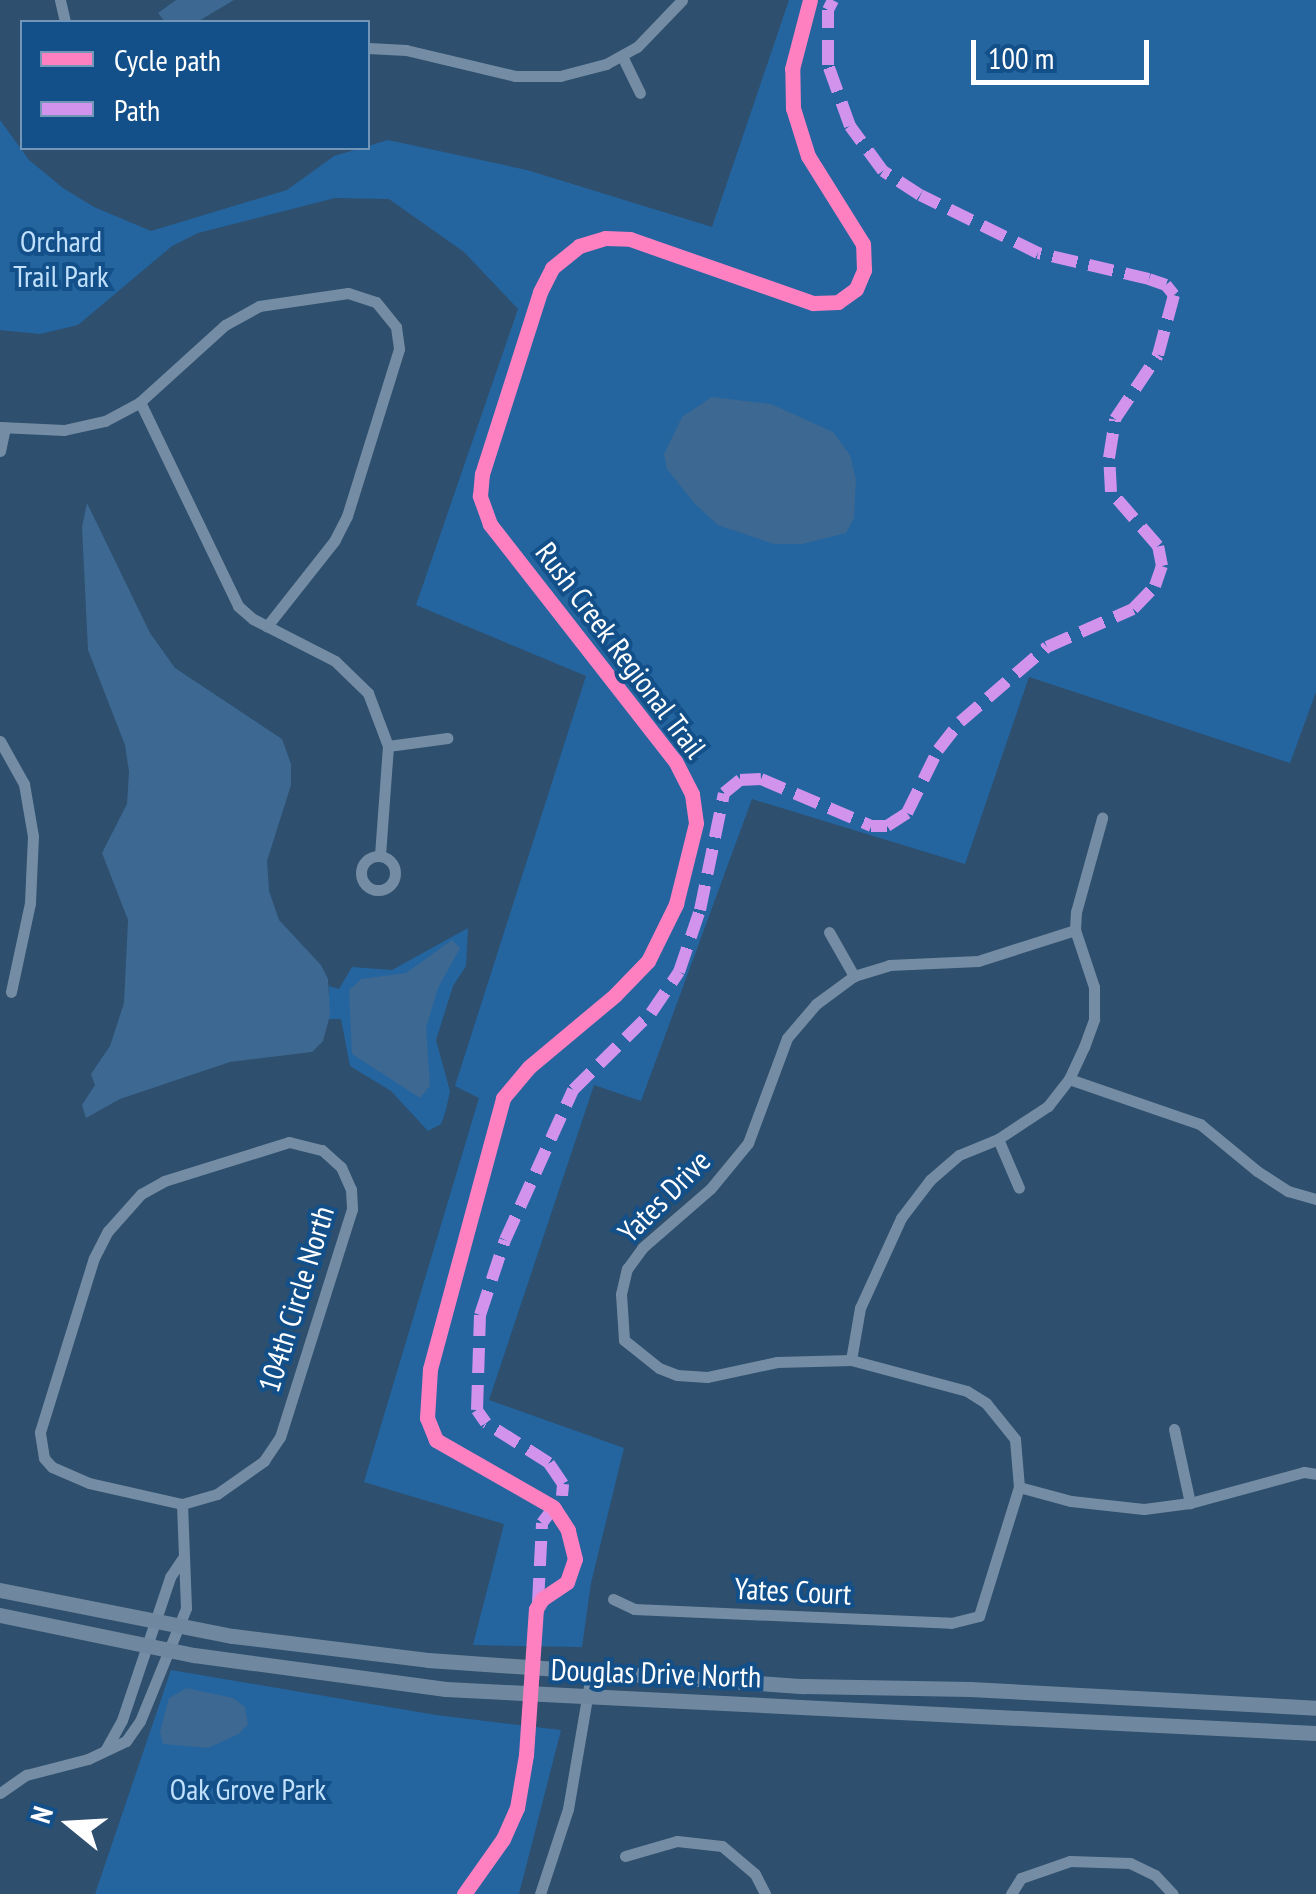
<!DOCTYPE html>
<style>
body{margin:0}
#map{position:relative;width:1316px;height:1894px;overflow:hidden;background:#2e4f6e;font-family:"PT Sans Narrow",sans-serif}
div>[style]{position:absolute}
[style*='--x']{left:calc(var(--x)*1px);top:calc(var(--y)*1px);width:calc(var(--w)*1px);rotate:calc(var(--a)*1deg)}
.green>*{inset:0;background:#2465a0}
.water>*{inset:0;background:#3c6891}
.street>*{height:11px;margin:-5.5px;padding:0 5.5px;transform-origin:5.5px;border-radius:5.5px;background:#758da4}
.street>.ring{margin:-5.5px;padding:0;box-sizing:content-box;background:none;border:11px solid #758da4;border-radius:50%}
.secondary>*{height:15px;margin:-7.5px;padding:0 7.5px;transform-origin:7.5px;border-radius:7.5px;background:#70889f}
.quiet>*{height:12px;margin-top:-6px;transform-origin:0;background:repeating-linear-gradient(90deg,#d193ec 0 25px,transparent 0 37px)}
.cycleway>*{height:15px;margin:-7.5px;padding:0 7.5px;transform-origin:7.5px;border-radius:7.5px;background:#ff80c0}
span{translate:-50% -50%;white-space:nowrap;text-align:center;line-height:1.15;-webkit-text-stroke:8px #135089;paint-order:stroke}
.park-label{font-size:30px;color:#c0e0fc}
.street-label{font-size:30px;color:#fff}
.legend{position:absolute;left:20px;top:20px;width:350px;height:130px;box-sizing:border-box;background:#135089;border:2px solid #7196b8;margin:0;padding:12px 18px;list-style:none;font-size:30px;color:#fff}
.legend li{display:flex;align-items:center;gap:20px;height:50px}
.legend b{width:50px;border:2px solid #7196b8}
.north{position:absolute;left:20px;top:1774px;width:100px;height:100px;-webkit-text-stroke:8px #135089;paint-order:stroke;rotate:288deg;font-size:28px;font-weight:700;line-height:40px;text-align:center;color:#fff}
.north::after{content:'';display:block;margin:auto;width:35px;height:45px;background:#fff;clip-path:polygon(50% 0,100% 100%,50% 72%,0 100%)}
.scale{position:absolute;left:971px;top:40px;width:178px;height:45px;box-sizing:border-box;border:5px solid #fff;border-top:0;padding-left:12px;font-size:30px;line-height:35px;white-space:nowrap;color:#fff;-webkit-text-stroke:8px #135089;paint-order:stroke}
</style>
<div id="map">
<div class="green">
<div style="clip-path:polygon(789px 0,1316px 0,1316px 692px,1290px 763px,1029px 677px,965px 864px,752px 799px,641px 1101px,594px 1085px,489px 1400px,624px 1448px,591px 1583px,582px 1647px,473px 1645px,504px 1524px,364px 1482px,479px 1098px,455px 1086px,586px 676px,416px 605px,518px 309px,464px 252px,389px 199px,335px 198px,198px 233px,172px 246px,78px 325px,40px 334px,0 330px,0 120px,29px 160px,63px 188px,94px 207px,151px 231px,287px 190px,334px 156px,388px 140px,527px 170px,712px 227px)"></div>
<div style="clip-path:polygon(468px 928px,466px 966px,453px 986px,436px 1040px,450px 1091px,446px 1110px,441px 1124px,428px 1131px,391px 1091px,350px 1066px,341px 1019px,329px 1019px,329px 986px,339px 989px,352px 967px,392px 970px)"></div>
<div style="clip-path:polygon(171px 1670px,436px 1715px,561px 1730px,519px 1894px,95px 1894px)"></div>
</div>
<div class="water">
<div style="clip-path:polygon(176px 0,234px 0,197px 22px,165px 22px,158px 13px)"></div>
<div style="clip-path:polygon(712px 397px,771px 404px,833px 432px,850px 455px,856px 480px,854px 518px,846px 533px,802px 544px,774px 544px,718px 525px,694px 503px,667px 469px,664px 454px,682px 417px)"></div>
<div style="clip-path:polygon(87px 503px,150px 633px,175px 668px,282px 739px,291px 764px,291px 785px,267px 861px,269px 891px,279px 920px,321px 965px,328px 979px,330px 1015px,323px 1041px,312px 1052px,230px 1062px,120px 1099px,86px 1118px,82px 1105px,95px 1085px,91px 1074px,110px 1046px,124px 1003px,128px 920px,102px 853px,127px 804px,129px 772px,125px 745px,88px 650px,82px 527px)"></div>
<div style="clip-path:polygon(452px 940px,460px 948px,438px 988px,426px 1028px,430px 1086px,420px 1098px,352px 1054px,349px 990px,361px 979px,406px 973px)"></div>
<div style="clip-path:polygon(186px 1688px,233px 1698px,245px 1707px,248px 1724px,239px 1734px,208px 1748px,163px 1744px,160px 1732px,169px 1698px)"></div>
</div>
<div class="street">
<div style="--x:60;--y:0;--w:23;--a:77"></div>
<div style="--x:368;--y:48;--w:38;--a:3"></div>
<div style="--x:406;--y:50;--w:112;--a:13.4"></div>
<div style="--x:515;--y:76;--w:45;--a:0"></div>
<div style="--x:560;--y:76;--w:48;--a:-14.6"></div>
<div style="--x:606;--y:64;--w:35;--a:-29"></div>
<div style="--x:637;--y:47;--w:65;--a:-46.2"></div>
<div style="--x:622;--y:56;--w:41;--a:64.1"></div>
<div style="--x:140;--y:402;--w:226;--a:64.3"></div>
<div style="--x:238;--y:606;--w:20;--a:41"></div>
<div style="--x:253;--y:619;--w:92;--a:27.1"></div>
<div style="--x:335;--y:661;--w:46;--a:44.1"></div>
<div style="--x:368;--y:693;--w:57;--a:69.3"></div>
<div style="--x:388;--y:746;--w:110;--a:94.2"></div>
<div style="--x:0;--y:427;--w:64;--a:2.7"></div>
<div style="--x:64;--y:430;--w:42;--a:-12.4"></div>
<div style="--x:105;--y:421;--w:40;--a:-28"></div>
<div style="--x:140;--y:402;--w:115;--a:-42.2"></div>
<div style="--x:225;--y:325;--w:39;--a:-29"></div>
<div style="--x:259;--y:306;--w:90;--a:-8.3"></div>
<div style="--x:348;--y:293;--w:29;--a:18"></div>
<div style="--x:376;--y:302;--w:32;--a:51"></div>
<div style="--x:396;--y:327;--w:22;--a:82"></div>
<div style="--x:399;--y:349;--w:175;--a:107.3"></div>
<div style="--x:347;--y:516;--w:27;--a:117"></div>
<div style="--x:335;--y:540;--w:110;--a:128.3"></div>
<div style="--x:0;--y:451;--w:24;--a:-78"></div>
<div style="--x:0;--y:741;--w:49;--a:60.8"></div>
<div style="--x:24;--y:784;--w:53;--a:80.2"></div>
<div style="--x:33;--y:836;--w:67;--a:92.6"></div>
<div style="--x:30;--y:903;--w:91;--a:102.1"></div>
<div style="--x:388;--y:746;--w:60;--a:-7.7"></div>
<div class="ring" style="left:361px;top:856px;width:23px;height:23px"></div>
<div style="--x:829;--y:932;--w:51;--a:60.4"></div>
<div style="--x:1069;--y:1079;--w:139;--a:19"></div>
<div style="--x:1200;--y:1124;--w:74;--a:39.5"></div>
<div style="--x:1257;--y:1171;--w:37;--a:33"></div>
<div style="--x:1288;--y:1191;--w:29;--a:16"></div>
<div style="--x:998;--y:1139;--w:53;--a:66.8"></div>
<div style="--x:289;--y:1142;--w:34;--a:14"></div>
<div style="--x:322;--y:1150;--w:25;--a:42"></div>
<div style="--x:341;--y:1167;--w:24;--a:66"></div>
<div style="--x:351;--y:1189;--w:20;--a:87"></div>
<div style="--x:352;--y:1209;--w:239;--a:107.5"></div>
<div style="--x:280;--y:1437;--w:29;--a:124"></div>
<div style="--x:264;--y:1461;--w:57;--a:144.9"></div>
<div style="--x:217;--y:1494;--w:36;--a:164"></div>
<div style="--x:182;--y:1504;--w:95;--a:-167.3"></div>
<div style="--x:89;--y:1483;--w:40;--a:-156.6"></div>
<div style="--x:52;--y:1467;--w:12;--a:-132"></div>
<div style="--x:44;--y:1458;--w:26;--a:-99"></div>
<div style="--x:40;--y:1432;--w:182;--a:-72.8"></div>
<div style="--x:94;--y:1258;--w:30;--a:-63"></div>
<div style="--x:108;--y:1231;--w:50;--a:-48.3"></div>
<div style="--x:141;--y:1194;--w:26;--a:-29"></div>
<div style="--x:164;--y:1181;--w:131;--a:-17.3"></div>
<div style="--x:851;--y:1360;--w:53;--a:-80.2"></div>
<div style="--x:860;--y:1308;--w:99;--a:-65.5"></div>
<div style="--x:901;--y:1218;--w:48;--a:-52.7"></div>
<div style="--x:930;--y:1180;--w:38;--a:-41"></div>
<div style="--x:959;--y:1155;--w:42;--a:-22.3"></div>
<div style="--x:998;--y:1139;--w:60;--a:-33.4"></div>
<div style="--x:1048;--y:1106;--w:34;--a:-52"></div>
<div style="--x:1069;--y:1079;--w:35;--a:-65"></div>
<div style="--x:1084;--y:1047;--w:30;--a:-70"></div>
<div style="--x:1094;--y:1019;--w:32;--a:-90"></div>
<div style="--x:1094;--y:987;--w:60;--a:-108.4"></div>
<div style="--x:1075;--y:930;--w:18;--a:-87"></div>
<div style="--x:1076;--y:912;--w:98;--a:-74.5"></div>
<div style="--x:1174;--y:1429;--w:76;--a:77.8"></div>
<div style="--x:1019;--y:1487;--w:54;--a:15.1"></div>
<div style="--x:1071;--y:1501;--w:73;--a:6.3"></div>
<div style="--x:1144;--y:1509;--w:46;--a:-7.4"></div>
<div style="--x:1190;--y:1503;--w:118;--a:-15.2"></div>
<div style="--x:1304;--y:1472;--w:12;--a:9"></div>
<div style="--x:613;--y:1599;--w:23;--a:25"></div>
<div style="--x:634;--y:1609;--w:317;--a:2.5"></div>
<div style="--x:951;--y:1623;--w:29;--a:-14"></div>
<div style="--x:979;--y:1616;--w:135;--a:-72.8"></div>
<div style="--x:1019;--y:1487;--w:48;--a:-94.8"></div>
<div style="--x:1015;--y:1439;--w:46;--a:-128.9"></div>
<div style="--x:986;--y:1403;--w:22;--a:-148"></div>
<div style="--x:967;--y:1391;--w:120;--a:-165"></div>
<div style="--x:851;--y:1360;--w:74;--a:178.5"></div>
<div style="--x:777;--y:1362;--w:72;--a:167.9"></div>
<div style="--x:707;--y:1377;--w:30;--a:-176"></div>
<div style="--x:677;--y:1375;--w:19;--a:-159"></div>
<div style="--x:659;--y:1368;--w:45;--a:-141.3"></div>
<div style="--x:624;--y:1340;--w:46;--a:-93.7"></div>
<div style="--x:621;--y:1294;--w:26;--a:-77"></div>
<div style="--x:627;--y:1269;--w:26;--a:-54"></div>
<div style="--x:642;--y:1248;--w:91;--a:-41"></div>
<div style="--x:711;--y:1188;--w:58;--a:-50.6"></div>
<div style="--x:748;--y:1143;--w:112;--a:-69.6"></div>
<div style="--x:787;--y:1038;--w:45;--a:-49.5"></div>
<div style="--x:816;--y:1004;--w:47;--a:-36.4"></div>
<div style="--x:854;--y:976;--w:37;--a:-17"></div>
<div style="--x:889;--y:965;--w:89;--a:-2.6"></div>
<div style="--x:978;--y:961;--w:102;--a:-17.7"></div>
<div style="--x:106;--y:1749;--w:33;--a:-61"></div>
<div style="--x:122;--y:1720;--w:151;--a:-71.4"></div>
<div style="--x:170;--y:1577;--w:22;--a:-56"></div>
<div style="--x:0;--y:1793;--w:32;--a:-35"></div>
<div style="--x:26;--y:1775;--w:64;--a:-14.5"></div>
<div style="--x:88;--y:1759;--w:42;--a:-25.3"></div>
<div style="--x:126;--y:1741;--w:24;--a:-55"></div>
<div style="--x:140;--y:1721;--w:122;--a:-67.8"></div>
<div style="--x:186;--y:1608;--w:104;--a:-92.2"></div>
<div style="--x:625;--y:1856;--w:54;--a:-16.1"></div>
<div style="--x:677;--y:1841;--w:45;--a:6.3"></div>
<div style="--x:722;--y:1846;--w:43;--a:40.3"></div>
<div style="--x:755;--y:1874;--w:22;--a:63"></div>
<div style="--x:540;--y:1894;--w:89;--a:-71.8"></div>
<div style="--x:568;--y:1809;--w:137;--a:-80.3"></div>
<div style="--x:1011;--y:1894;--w:19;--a:-58"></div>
<div style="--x:1021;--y:1878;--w:52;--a:-19.1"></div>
<div style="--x:1070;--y:1861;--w:60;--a:1.9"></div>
<div style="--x:1130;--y:1863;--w:28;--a:26"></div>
<div style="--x:1155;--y:1875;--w:26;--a:47"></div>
</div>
<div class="secondary">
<div style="--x:0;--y:1590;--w:237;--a:11.2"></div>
<div style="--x:233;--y:1636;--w:196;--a:7"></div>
<div style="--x:428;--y:1660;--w:376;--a:4"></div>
<div style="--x:803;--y:1686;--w:167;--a:1"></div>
<div style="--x:970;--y:1689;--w:347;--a:3.1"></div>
<div style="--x:0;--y:1615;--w:198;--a:11.7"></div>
<div style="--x:194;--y:1655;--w:254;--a:7.7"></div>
<div style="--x:446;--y:1689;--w:871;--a:2.9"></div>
</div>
<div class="quiet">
<div style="--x:538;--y:1603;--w:80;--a:-87.1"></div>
<div style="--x:542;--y:1523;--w:34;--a:-53"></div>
<div style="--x:562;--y:1496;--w:12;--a:-85"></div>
<div style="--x:563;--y:1484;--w:25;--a:-124"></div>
<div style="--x:549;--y:1463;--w:75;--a:-147.6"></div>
<div style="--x:486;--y:1423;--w:16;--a:-125"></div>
<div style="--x:477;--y:1410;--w:95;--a:-88.2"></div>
<div style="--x:480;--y:1315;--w:79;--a:-71.6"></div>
<div style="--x:505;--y:1240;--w:165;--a:-65.6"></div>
<div style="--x:573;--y:1090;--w:110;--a:-44.6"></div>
<div style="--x:651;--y:1013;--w:50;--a:-55.7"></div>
<div style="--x:679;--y:972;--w:65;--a:-71.3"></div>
<div style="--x:700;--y:910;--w:119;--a:-78.4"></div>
<div style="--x:724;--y:793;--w:21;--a:-39"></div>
<div style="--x:740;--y:780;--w:21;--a:-3"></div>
<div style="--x:761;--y:779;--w:120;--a:23.1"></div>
<div style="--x:871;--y:826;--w:16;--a:0"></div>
<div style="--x:887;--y:826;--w:24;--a:-33"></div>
<div style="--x:907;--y:813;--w:70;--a:-63.8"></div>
<div style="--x:938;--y:750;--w:36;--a:-52"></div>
<div style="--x:960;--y:722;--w:115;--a:-40.8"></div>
<div style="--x:1047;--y:647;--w:94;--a:-23.8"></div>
<div style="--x:1133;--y:609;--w:32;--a:-46"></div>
<div style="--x:1155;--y:586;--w:21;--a:-71"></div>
<div style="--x:1162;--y:566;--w:20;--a:-101"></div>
<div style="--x:1158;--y:546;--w:72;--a:-131"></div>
<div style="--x:1111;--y:492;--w:34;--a:-93"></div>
<div style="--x:1109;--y:458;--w:39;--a:-81"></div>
<div style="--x:1115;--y:419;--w:77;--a:-56.1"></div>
<div style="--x:1158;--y:355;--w:62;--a:-75.1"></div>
<div style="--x:1174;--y:295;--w:13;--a:-129"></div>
<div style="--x:1166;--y:285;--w:18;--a:-161"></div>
<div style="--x:1149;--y:279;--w:114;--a:-166.8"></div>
<div style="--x:1038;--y:253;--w:131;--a:-153.8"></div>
<div style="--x:920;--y:195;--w:44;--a:-147"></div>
<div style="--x:883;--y:171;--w:56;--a:-126.3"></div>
<div style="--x:850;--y:126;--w:65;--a:-109.8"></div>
<div style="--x:828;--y:65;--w:55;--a:-90"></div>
<div style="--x:828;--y:10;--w:11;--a:-63"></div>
</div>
<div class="cycleway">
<div style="--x:464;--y:1894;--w:67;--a:-54.7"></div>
<div style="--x:503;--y:1839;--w:34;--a:-66"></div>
<div style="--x:517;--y:1808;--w:54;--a:-80.4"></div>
<div style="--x:526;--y:1755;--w:146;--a:-86.1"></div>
<div style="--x:536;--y:1609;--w:12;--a:-59"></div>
<div style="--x:542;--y:1599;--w:30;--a:-34"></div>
<div style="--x:567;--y:1582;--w:24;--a:-71"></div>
<div style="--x:575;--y:1559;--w:30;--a:-104"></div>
<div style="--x:568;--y:1530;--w:27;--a:-123"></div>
<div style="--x:553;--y:1507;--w:135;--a:-150.2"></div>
<div style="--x:436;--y:1440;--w:24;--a:-112"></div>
<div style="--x:427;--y:1418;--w:49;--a:-86.5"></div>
<div style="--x:430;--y:1369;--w:281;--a:-74.9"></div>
<div style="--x:503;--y:1098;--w:40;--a:-50"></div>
<div style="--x:529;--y:1067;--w:112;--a:-39.9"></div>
<div style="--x:615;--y:995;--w:47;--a:-45.9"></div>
<div style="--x:648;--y:961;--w:64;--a:-63.8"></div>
<div style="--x:676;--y:904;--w:83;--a:-76.1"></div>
<div style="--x:696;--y:823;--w:29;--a:-98"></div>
<div style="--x:692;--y:794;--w:37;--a:-117"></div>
<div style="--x:675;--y:761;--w:301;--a:-128"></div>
<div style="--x:490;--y:524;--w:30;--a:-110"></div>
<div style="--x:480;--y:496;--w:22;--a:-85"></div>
<div style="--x:482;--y:474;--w:191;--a:-72.3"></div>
<div style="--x:540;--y:292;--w:27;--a:-63"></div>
<div style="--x:552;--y:268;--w:35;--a:-39"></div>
<div style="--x:579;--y:246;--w:27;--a:-17"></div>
<div style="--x:605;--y:238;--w:25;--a:2"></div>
<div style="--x:630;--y:239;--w:194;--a:19.3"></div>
<div style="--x:813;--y:303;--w:25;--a:-2"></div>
<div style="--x:838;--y:302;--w:22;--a:-36"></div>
<div style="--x:856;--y:289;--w:21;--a:-67"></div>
<div style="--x:864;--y:270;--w:26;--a:-92"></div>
<div style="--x:863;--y:244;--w:104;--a:-122"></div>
<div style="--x:808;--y:156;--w:50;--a:-107.4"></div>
<div style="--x:793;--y:108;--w:39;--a:-91"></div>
<div style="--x:792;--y:69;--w:71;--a:-75.4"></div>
</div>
<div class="park-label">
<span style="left:61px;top:258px">Orchard<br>Trail Park</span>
<span style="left:248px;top:1789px">Oak Grove Park</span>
</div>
<div class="street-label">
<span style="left:621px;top:650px;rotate:53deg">Rush Creek Regional Trail</span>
<span style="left:664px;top:1196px;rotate:-45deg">Yates Drive</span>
<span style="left:296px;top:1299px;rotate:-73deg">104th Circle North</span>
<span style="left:793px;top:1591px;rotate:3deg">Yates Court</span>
<span style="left:656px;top:1673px;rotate:2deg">Douglas Drive North</span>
</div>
<ul class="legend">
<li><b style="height:12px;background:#ff80c0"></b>Cycle path</li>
<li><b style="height:12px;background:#d193ec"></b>Path</li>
</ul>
<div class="north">N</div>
<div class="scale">100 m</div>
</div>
